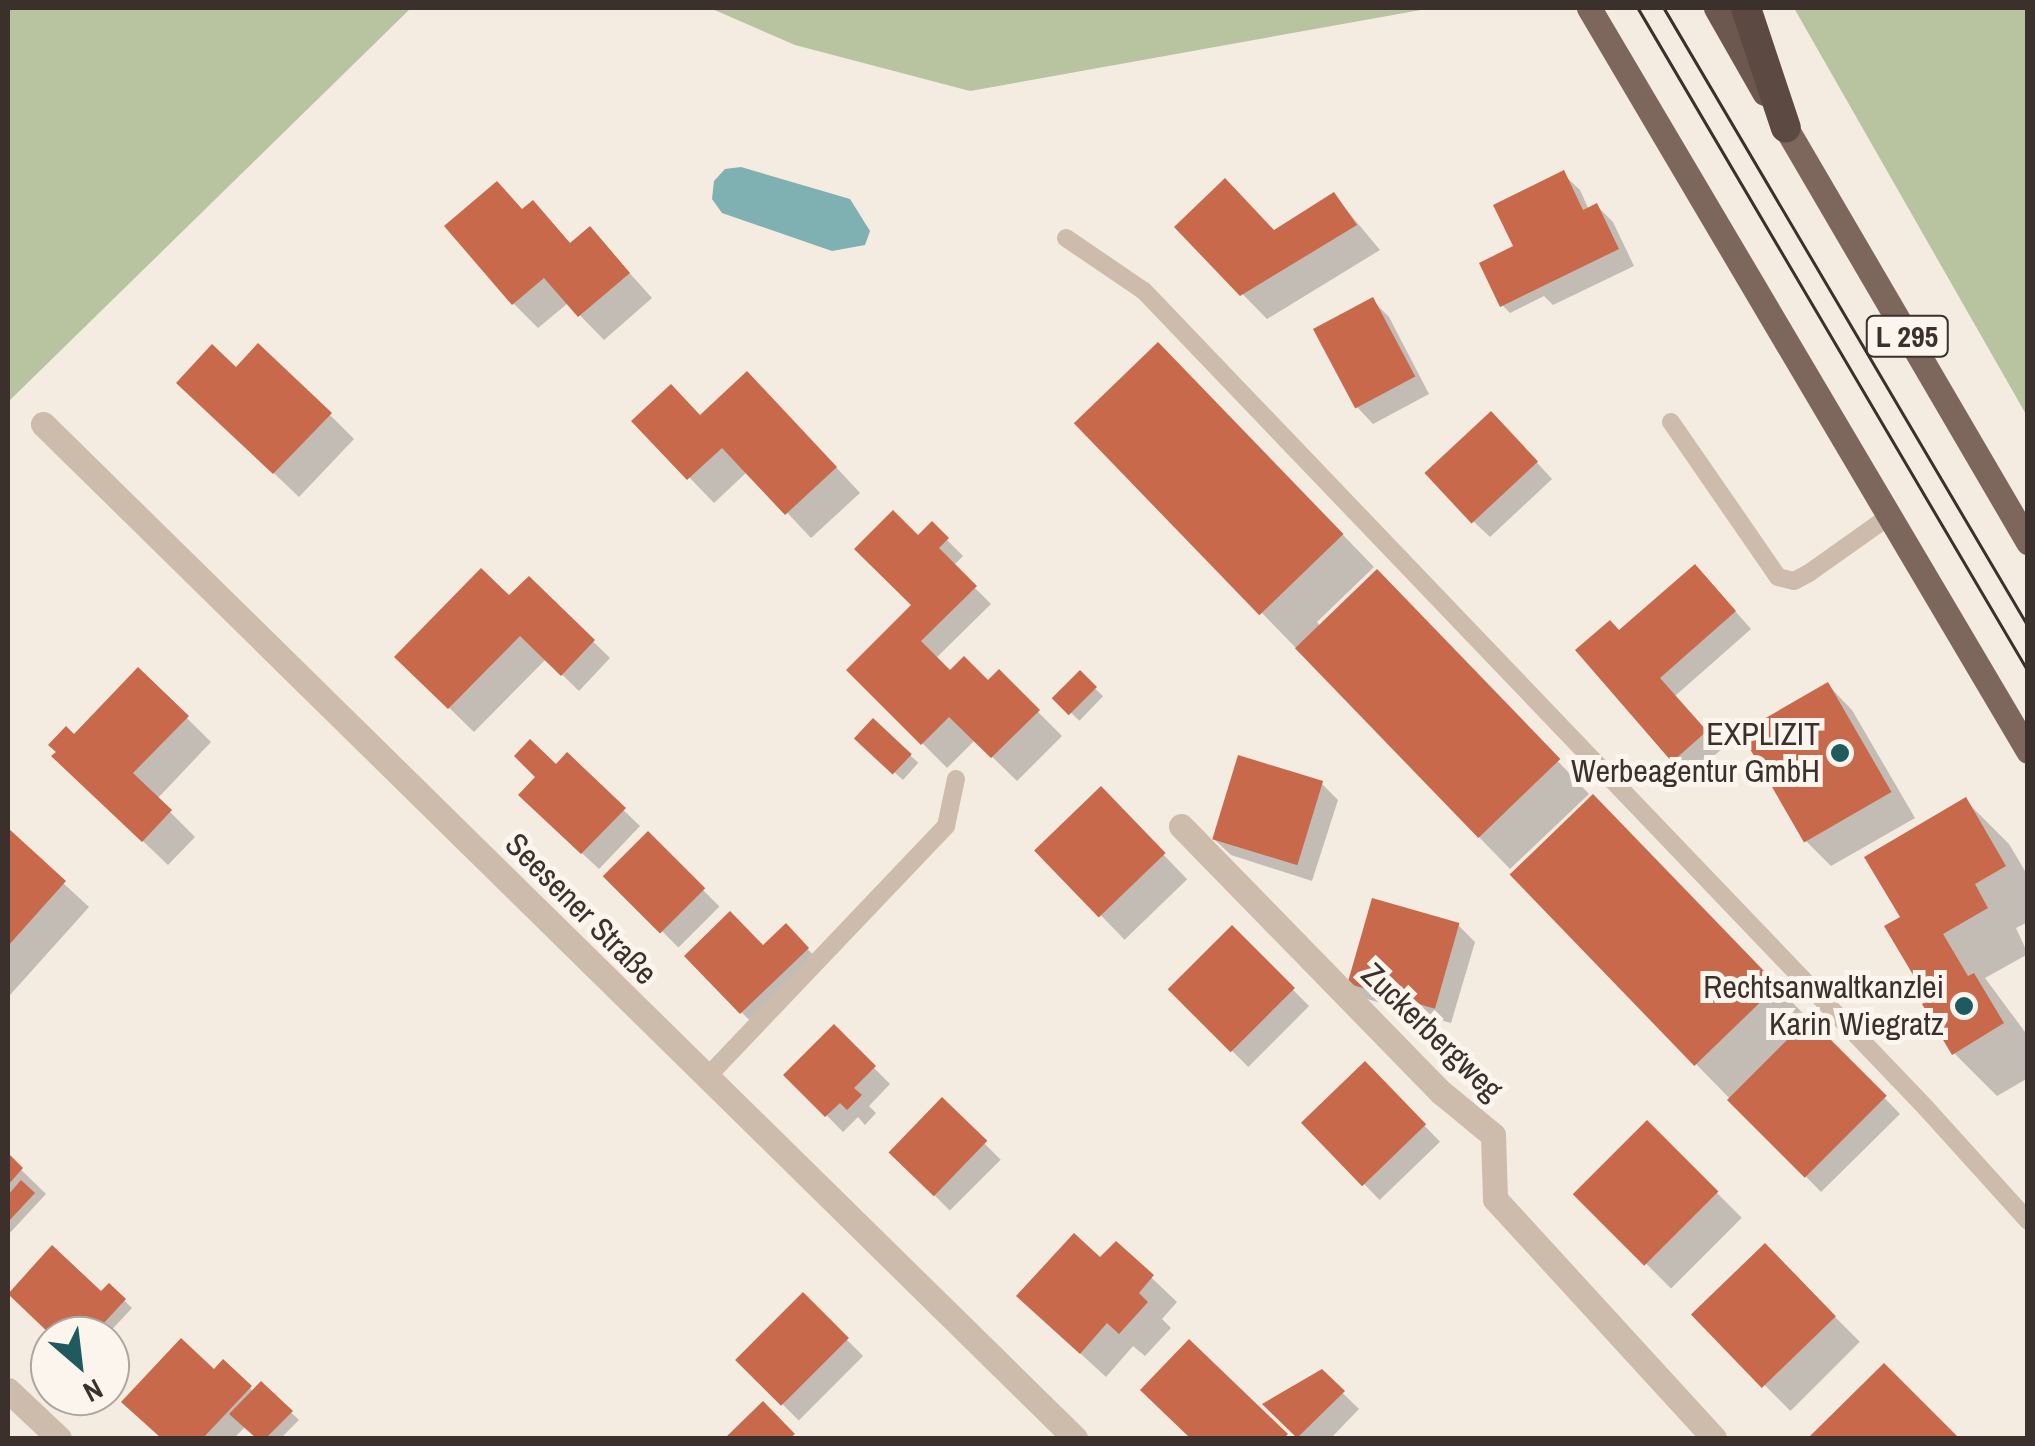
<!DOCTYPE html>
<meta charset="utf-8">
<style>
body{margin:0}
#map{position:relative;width:2035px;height:1446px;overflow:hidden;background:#f4ebe1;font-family:"Archivo Narrow",sans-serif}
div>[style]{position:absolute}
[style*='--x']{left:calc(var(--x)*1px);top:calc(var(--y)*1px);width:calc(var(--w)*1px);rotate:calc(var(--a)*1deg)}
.green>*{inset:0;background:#b8c4a0}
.water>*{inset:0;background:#7fb0b2}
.shadow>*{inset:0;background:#0003;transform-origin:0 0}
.building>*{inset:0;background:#c8694b;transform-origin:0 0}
.service>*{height:18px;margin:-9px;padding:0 9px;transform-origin:9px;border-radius:9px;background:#cdbbac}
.minor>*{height:25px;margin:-12.5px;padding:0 12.5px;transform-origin:12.5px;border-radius:12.5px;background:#cdbbac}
.primary>*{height:25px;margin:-12.5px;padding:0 12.5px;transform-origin:12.5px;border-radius:12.5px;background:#7d675c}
.trunk>*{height:28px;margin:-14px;padding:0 14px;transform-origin:14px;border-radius:14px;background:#6c584f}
.motorway>*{height:30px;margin:-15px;padding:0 15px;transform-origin:15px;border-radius:15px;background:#5c4a42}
.tram>*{height:2.5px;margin:-1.25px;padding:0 1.25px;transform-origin:1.25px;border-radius:1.25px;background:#3b302b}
.dots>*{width:28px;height:28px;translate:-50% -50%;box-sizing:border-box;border:5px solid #fbf5ee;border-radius:50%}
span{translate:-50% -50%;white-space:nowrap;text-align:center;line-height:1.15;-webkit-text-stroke:10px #fbf5ee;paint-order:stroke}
.shield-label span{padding:2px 8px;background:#fbf5ee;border:2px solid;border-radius:8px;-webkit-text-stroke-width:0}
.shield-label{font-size:30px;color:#3b302b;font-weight:700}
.poi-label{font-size:32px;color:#3b302b}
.right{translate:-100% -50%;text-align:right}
.street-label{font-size:32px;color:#3b302b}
.frame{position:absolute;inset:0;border:10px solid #3b302b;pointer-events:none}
.north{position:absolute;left:30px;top:1316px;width:100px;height:100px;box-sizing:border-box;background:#fbf5ee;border:2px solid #aea6a0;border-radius:50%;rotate:152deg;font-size:28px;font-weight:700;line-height:40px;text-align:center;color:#3b302b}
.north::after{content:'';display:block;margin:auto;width:35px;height:45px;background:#1f5a5e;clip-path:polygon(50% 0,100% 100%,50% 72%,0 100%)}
</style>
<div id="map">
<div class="green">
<div style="clip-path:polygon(8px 8px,411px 8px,8px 402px)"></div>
<div style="clip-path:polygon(710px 8px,1432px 8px,970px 91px,795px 45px)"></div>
<div style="clip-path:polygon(1794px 8px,2027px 8px,2027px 416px)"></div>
</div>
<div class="water">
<div style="clip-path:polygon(741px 167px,850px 199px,870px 231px,865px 245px,832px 251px,722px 213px,712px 199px,714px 181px,725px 169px)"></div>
</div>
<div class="shadow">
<div style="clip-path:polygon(1563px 174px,1580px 190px,1589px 210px,1597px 206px,1613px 222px,1634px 266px,1553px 305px,1544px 296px,1510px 313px,1502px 305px,1520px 257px)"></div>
<div style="clip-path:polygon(1334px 195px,1380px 250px,1267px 319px,1177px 227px,1275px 233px)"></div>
<div style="clip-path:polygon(533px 203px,572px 245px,590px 229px,652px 298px,604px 340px,568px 303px,538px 328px,513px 303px,523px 211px)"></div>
<div style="clip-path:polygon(1372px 300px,1389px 317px,1429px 394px,1373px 424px,1357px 407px)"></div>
<div style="clip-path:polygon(236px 371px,330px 415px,354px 439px,299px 497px,204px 407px)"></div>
<div style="clip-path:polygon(1190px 377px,1374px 567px,1317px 622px,1320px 626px,1408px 604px,1589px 794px,1510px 869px,1078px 423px)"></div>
<div style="clip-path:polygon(772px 398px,860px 493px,811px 538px,748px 471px,714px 503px,635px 421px,700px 417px)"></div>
<div style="clip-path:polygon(1508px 431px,1552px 479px,1490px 537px,1473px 521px)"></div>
<div style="clip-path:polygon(932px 525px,963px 556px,953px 566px,991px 604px,935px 659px,950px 673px,989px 684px,999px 673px,1062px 736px,1017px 781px,975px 740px,947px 768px,850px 670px,914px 605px,918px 539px)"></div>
<div style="clip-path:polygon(529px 579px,610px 658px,579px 691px,546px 659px,474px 732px,397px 657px,536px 625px)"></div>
<div style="clip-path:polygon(1711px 584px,1751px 629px,1675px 696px,1722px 749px,1690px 776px,1674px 760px,1619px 633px)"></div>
<div style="clip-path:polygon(138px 670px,211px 742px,157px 799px,195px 837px,168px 865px,79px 780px,74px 737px)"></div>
<div style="left:1080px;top:674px;width:32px;height:34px;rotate:44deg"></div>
<div style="clip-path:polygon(1828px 685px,1852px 710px,1915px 818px,1831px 866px,1806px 841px)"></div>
<div style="left:873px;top:722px;width:61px;height:23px;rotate:42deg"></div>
<div style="clip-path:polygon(567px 756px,640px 826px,599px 869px,537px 811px,538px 777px)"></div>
<div style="clip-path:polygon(1321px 783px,1338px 800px,1312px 881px,1231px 855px,1214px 839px)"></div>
<div style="left:1101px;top:790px;width:124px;height:87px;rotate:46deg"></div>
<div style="clip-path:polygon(1965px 800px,2009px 844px,2028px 876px,2028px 922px,2016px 928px,2028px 954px,1985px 978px,2028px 1036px,2028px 1078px,1997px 1096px,1954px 1053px,1903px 918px)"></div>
<div style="clip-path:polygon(1625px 829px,1900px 1114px,1821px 1192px,1696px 1064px)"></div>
<div style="clip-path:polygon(8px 832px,89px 907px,10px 995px,8px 993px)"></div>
<div style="left:648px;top:835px;width:101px;height:58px;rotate:45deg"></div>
<div style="clip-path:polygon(1458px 925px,1475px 942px,1451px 1023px,1367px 999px,1350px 982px)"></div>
<div style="clip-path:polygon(786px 927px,824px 966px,758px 1029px,687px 956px,763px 949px)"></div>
<div style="left:1232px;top:929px;width:109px;height:86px;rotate:45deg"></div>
<div style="clip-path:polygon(834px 1028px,890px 1084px,869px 1106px,876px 1113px,865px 1125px,858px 1117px,843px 1132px,787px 1075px)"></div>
<div style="left:1365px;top:1064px;width:108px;height:84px;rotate:46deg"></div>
<div style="left:942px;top:1101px;width:83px;height:72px;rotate:45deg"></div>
<div style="left:1647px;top:1123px;width:134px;height:100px;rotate:45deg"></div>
<div style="clip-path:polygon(8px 1157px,46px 1194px,8px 1235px)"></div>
<div style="clip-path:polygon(1116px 1244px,1177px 1302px,1162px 1319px,1171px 1328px,1145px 1356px,1133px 1346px,1106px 1377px,1044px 1320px)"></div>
<div style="left:1765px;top:1247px;width:134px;height:98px;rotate:45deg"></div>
<div style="clip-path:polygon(109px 1286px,132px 1308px,106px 1336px,54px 1336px,26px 1310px,101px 1294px)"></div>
<div style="left:803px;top:1296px;width:85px;height:91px;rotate:45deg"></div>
<div style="clip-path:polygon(1189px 1342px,1289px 1438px,1192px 1438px,1143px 1390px)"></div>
<div style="clip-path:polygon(224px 1363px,254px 1392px,261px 1384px,299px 1420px,281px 1438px,259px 1438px,246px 1426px,234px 1438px,163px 1438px,141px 1418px)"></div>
<div style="clip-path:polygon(1884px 1366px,1957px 1438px,1815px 1438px)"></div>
<div style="clip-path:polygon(1321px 1372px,1359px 1409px,1331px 1438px,1300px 1438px,1266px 1405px)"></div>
</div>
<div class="building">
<div style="clip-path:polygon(1564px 170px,1583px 210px,1597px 203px,1619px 249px,1500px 307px,1479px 263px,1513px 246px,1493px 205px)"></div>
<div style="clip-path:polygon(1225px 178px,1274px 230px,1334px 192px,1357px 225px,1240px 296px,1174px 227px)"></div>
<div style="clip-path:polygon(497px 181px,522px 209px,533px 200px,570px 243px,590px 226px,630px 273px,578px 317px,544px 278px,512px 305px,444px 226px)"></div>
<div style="left:1373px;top:297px;width:90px;height:68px;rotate:62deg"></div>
<div style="left:1158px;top:342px;width:267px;height:117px;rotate:46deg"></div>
<div style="clip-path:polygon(258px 343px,332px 413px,273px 474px,176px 383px,212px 344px,236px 367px)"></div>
<div style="clip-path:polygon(747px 371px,837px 467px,785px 515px,722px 448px,687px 480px,631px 421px,671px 384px,700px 415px)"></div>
<div style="left:1491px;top:411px;width:69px;height:91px;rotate:47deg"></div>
<div style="clip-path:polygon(893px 510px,918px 535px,932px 521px,949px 538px,939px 548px,977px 586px,921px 641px,950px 670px,964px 656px,988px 680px,999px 669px,1040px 710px,991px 758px,949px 717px,921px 745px,846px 670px,911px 605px,854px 549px)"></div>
<div style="clip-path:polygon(1695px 564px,1736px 611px,1660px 678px,1707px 731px,1672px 762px,1575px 650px,1610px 620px,1619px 630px)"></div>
<div style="clip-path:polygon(481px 568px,509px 595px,529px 576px,595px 640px,561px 676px,520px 636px,448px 709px,394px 657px)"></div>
<div style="left:1377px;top:569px;width:264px;height:114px;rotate:46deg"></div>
<div style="clip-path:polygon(138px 667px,189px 716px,133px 773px,172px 810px,142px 842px,51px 756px,56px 752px,48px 745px,66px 726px,74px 734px)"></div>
<div style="left:1080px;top:670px;width:24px;height:40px;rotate:45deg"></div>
<div style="left:1828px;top:682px;width:127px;height:101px;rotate:60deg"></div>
<div style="left:873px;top:718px;width:53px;height:28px;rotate:43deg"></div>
<div style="clip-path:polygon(530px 739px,556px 764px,567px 752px,626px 808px,581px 854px,518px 795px,535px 777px,514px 756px)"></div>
<div style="left:1238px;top:755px;width:89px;height:88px;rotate:17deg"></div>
<div style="left:1101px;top:786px;width:93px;height:93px;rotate:46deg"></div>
<div style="left:1593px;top:794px;width:266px;height:116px;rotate:46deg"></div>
<div style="clip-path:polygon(1966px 797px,2006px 866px,1975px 884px,1988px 908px,1943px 934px,1968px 976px,1974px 973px,2004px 1023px,1952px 1055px,1922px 1004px,1928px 1000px,1884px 926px,1900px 917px,1864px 857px)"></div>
<div style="clip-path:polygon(8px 828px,66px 881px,8px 946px)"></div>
<div style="left:648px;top:831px;width:81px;height:64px;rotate:45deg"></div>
<div style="left:1372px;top:898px;width:91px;height:89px;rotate:16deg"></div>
<div style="clip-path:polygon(730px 911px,763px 945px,786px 923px,809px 948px,740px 1014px,684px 956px)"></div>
<div style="left:1232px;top:925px;width:89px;height:91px;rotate:45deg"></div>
<div style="left:1809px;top:1018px;width:110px;height:116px;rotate:45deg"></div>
<div style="clip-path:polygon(834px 1024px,876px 1066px,854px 1088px,862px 1095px,847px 1110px,840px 1103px,825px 1117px,783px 1075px)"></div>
<div style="left:1365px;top:1061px;width:88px;height:89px;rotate:46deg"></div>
<div style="left:942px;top:1097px;width:63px;height:77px;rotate:44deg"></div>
<div style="left:1647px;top:1120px;width:101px;height:105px;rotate:45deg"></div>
<div style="clip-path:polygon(8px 1153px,23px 1168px,8px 1185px)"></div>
<div style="clip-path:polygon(21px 1180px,35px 1193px,8px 1222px,8px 1195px)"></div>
<div style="clip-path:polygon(1074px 1233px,1100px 1257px,1116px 1241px,1154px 1275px,1139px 1293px,1148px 1302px,1119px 1334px,1107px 1323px,1080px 1354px,1016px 1296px)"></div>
<div style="left:1765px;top:1243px;width:102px;height:103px;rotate:46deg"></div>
<div style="clip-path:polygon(52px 1245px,101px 1291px,109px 1283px,126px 1299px,92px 1336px,71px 1336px,64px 1330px,52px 1336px,8px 1294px)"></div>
<div style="left:803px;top:1292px;width:65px;height:96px;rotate:45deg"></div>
<div style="clip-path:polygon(181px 1338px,214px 1369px,223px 1359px,252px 1386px,203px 1438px,161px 1438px,121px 1402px)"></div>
<div style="clip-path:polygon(1189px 1339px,1288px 1434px,1284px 1438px,1190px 1438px,1140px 1390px)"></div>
<div style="clip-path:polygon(1884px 1363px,1957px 1436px,1808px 1438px)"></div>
<div style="clip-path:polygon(1322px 1369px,1345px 1391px,1297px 1438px,1262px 1404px)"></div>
<div style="clip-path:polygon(261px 1381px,293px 1411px,266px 1438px,256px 1438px,229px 1414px)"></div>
<div style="clip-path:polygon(763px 1401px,795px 1434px,790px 1438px,725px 1438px)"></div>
</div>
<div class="service">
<div style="--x:1066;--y:238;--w:94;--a:34.2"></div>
<div style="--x:1144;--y:291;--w:1131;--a:46.25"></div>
<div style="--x:1926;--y:1108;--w:152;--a:47.9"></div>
<div style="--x:1671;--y:422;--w:188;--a:55.4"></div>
<div style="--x:1778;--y:577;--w:16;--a:14"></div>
<div style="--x:1794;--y:581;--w:17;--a:-28"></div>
<div style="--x:1809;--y:573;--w:97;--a:-35.3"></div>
<div style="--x:707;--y:1077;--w:347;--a:-46.4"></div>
<div style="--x:946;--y:826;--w:48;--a:-78"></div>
</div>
<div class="minor">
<div style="--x:43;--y:424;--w:1447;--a:44.5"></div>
<div style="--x:1181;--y:826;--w:373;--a:45.7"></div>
<div style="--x:1442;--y:1093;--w:66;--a:39.5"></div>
<div style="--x:1493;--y:1135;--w:64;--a:88.2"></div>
<div style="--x:1495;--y:1199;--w:324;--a:47.5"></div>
<div style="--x:8;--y:1390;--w:70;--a:43.3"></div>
</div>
<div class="primary">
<div style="--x:1589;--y:8;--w:863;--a:59.42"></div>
<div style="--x:1786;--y:128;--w:480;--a:59.7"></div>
</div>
<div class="trunk">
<div style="--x:1718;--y:8;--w:97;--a:60.3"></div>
</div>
<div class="motorway">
<div style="--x:1746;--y:8;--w:126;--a:71.6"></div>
</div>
<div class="tram">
<div style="--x:1638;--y:8;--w:769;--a:59.53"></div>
<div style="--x:1664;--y:8;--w:717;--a:59.5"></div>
</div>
<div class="dots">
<div style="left:1840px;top:753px;background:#1f5a5e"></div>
<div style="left:1964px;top:1006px;background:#1f5a5e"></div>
</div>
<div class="shield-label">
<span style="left:1907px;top:336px">L 295</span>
</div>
<div class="poi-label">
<span class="right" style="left:1820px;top:753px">EXPLIZIT<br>Werbeagentur GmbH</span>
<span class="right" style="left:1944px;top:1006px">Rechtsanwaltkanzlei<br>Karin Wiegratz</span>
</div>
<div class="street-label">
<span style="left:581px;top:909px;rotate:45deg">Seesener Straße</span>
<span style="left:1432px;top:1032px;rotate:44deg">Zuckerbergweg</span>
</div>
<div class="frame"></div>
<div class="north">N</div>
</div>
